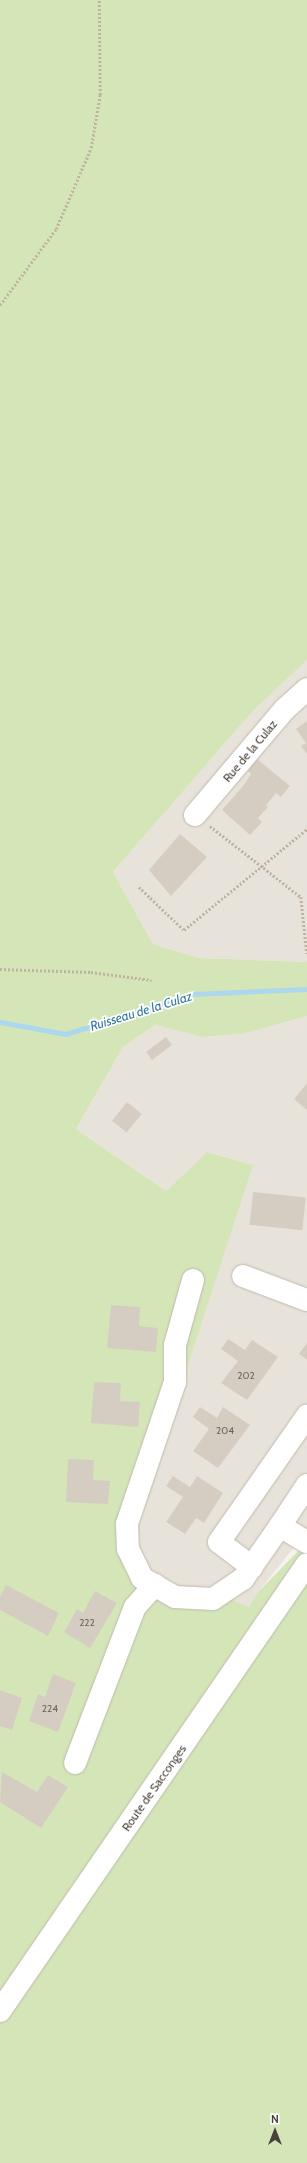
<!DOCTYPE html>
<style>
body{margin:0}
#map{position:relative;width:307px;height:2163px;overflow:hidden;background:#f5f1ec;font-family:Cabin,sans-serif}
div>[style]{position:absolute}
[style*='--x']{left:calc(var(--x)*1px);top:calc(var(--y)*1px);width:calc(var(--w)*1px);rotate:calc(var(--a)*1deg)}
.residential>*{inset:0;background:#e8e3da}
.green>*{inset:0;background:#d4e6b8}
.stream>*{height:5px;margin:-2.5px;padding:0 2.5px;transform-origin:2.5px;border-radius:2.5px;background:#add7ec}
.building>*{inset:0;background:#d6cdc2;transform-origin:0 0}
.path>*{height:2.5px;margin-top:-1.25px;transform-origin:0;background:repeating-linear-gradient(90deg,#c1b3a1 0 2px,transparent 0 4px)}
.roads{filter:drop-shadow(0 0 1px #c0b9af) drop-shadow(0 0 1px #c0b9af)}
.minor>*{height:22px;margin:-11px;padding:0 11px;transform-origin:11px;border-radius:11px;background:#fff}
span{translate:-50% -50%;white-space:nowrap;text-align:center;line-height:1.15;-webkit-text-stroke:3.5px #fff;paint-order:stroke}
.number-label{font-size:10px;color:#6c655c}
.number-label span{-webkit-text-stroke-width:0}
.street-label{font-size:12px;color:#49423a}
.water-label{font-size:13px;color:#35789f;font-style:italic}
.north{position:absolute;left:255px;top:2111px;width:40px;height:40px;-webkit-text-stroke:3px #fff;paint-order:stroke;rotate:0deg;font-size:11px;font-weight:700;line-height:16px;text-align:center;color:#49423a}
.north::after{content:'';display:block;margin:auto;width:14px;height:18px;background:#49423a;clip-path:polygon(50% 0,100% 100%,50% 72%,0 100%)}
</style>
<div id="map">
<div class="residential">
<div style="clip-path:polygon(307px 660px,307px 962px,199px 958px,153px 944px,113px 872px,252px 712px)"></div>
<div style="clip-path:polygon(307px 1016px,307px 1531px,258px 1592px,243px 1621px,0 1924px,0 1504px,253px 1165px,207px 1152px,166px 1191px,76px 1129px,123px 1047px,155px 1025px,202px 1037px,243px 1034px)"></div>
</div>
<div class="green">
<div style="clip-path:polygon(0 0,307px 0,307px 660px,252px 712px,113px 872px,153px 944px,199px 958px,307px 962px,307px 1016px,243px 1034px,202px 1037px,155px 1025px,123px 1047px,76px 1129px,166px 1191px,207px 1152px,253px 1165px,126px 1556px,158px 1585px,225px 1597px,249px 1607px,258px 1592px,307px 1542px,307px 2163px,0 2163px)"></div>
</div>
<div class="stream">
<div style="--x:0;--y:1022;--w:67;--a:10.3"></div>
<div style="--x:66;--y:1034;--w:131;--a:-17.7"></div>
<div style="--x:191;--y:994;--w:116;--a:-2.5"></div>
</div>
<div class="building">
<div style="clip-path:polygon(307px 721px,307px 754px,301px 746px,306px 743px,296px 729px)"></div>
<div style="clip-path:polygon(257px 759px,290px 786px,281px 797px,276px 793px,266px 805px,268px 807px,258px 818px,262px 822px,250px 835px,222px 810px,243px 786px,251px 774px,248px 771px)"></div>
<div style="clip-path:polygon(180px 834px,207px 857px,171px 896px,149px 870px)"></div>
<div style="left:166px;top:1037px;width:10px;height:25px;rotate:53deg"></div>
<div style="clip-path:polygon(307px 1083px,307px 1110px,294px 1099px)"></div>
<div style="left:127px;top:1102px;width:19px;height:24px;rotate:39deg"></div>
<div style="left:253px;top:1192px;width:53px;height:33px;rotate:6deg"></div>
<div style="clip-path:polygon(111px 1305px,140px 1307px,139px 1326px,158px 1328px,156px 1352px,107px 1348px)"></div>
<div style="clip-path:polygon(228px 1339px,245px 1350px,252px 1340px,278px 1357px,247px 1400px,221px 1383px,238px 1361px,221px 1349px)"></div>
<div style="clip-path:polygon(307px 1343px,307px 1360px,299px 1354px)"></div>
<div style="clip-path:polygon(94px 1382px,121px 1383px,120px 1401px,140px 1402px,138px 1427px,91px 1423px)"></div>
<div style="clip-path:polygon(200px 1407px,217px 1418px,223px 1407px,250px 1425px,218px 1468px,193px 1451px,209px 1429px,193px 1417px)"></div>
<div style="clip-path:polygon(68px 1459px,94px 1460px,93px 1480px,110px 1481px,108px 1504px,66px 1502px)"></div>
<div style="clip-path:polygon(173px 1476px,190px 1487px,197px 1476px,223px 1493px,204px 1523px,196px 1518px,185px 1534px,166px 1522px,183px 1497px,166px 1486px)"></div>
<div style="clip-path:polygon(6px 1585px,59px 1613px,48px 1636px,0 1610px,0 1597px)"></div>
<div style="clip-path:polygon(95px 1591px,117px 1603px,90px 1648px,64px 1632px,77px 1609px,83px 1613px)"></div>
<div style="clip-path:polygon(53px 1674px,76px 1683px,58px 1732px,29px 1721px,38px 1694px,45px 1697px)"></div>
<div style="clip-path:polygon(0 1690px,22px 1698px,12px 1730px,0 1726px)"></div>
<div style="clip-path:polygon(2px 1772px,37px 1792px,48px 1775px,68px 1787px,41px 1828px,0 1802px)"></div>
</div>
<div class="path">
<div style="--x:0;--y:305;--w:94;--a:-53.6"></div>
<div style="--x:56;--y:229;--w:88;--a:-66.6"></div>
<div style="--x:91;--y:148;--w:54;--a:-80.4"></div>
<div style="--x:100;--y:95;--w:95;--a:-90.6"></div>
<div style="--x:210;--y:826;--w:115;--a:38"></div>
<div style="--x:301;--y:897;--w:57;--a:84"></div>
<div style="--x:139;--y:887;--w:62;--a:43.7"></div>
<div style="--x:184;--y:930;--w:159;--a:-39.4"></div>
<div style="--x:0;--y:969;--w:91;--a:1.9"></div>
<div style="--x:91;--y:972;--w:61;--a:7.6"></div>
</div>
<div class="roads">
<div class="minor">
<div style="--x:195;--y:815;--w:139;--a:-49.7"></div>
<div style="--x:285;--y:709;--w:30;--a:-42"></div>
<div style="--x:243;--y:1276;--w:68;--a:20.6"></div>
<div style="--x:193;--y:1280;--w:67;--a:105.5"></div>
<div style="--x:175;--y:1345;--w:37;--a:90"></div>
<div style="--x:175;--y:1382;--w:150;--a:108.7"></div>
<div style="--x:127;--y:1524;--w:25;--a:88"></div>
<div style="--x:128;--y:1549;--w:32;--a:64"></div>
<div style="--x:142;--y:1578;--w:38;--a:30"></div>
<div style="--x:175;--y:1597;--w:38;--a:3"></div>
<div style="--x:213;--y:1599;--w:36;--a:-34"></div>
<div style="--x:243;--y:1579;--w:65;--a:-55.1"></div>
<div style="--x:280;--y:1526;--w:31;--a:31"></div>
<div style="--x:280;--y:1526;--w:49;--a:-56.6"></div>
<div style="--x:252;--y:1567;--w:41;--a:-142.9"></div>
<div style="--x:219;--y:1542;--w:154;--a:-55.1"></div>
<div style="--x:75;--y:1763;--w:167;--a:-69"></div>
<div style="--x:135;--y:1607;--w:30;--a:-48"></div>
<div style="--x:0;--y:2011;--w:542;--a:-55.52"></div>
</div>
</div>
<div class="number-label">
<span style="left:246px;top:1376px">202</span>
<span style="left:225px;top:1431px">204</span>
<span style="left:87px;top:1623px">222</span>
<span style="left:50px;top:1709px">224</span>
</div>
<div class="street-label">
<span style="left:250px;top:751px;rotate:-50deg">Rue de la Culaz</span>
<span style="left:154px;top:1788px;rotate:-55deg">Route de Sacconges</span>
</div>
<div class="water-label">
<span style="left:141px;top:1011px;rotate:-17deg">Ruisseau de la Culaz</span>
</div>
<div class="north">N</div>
</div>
